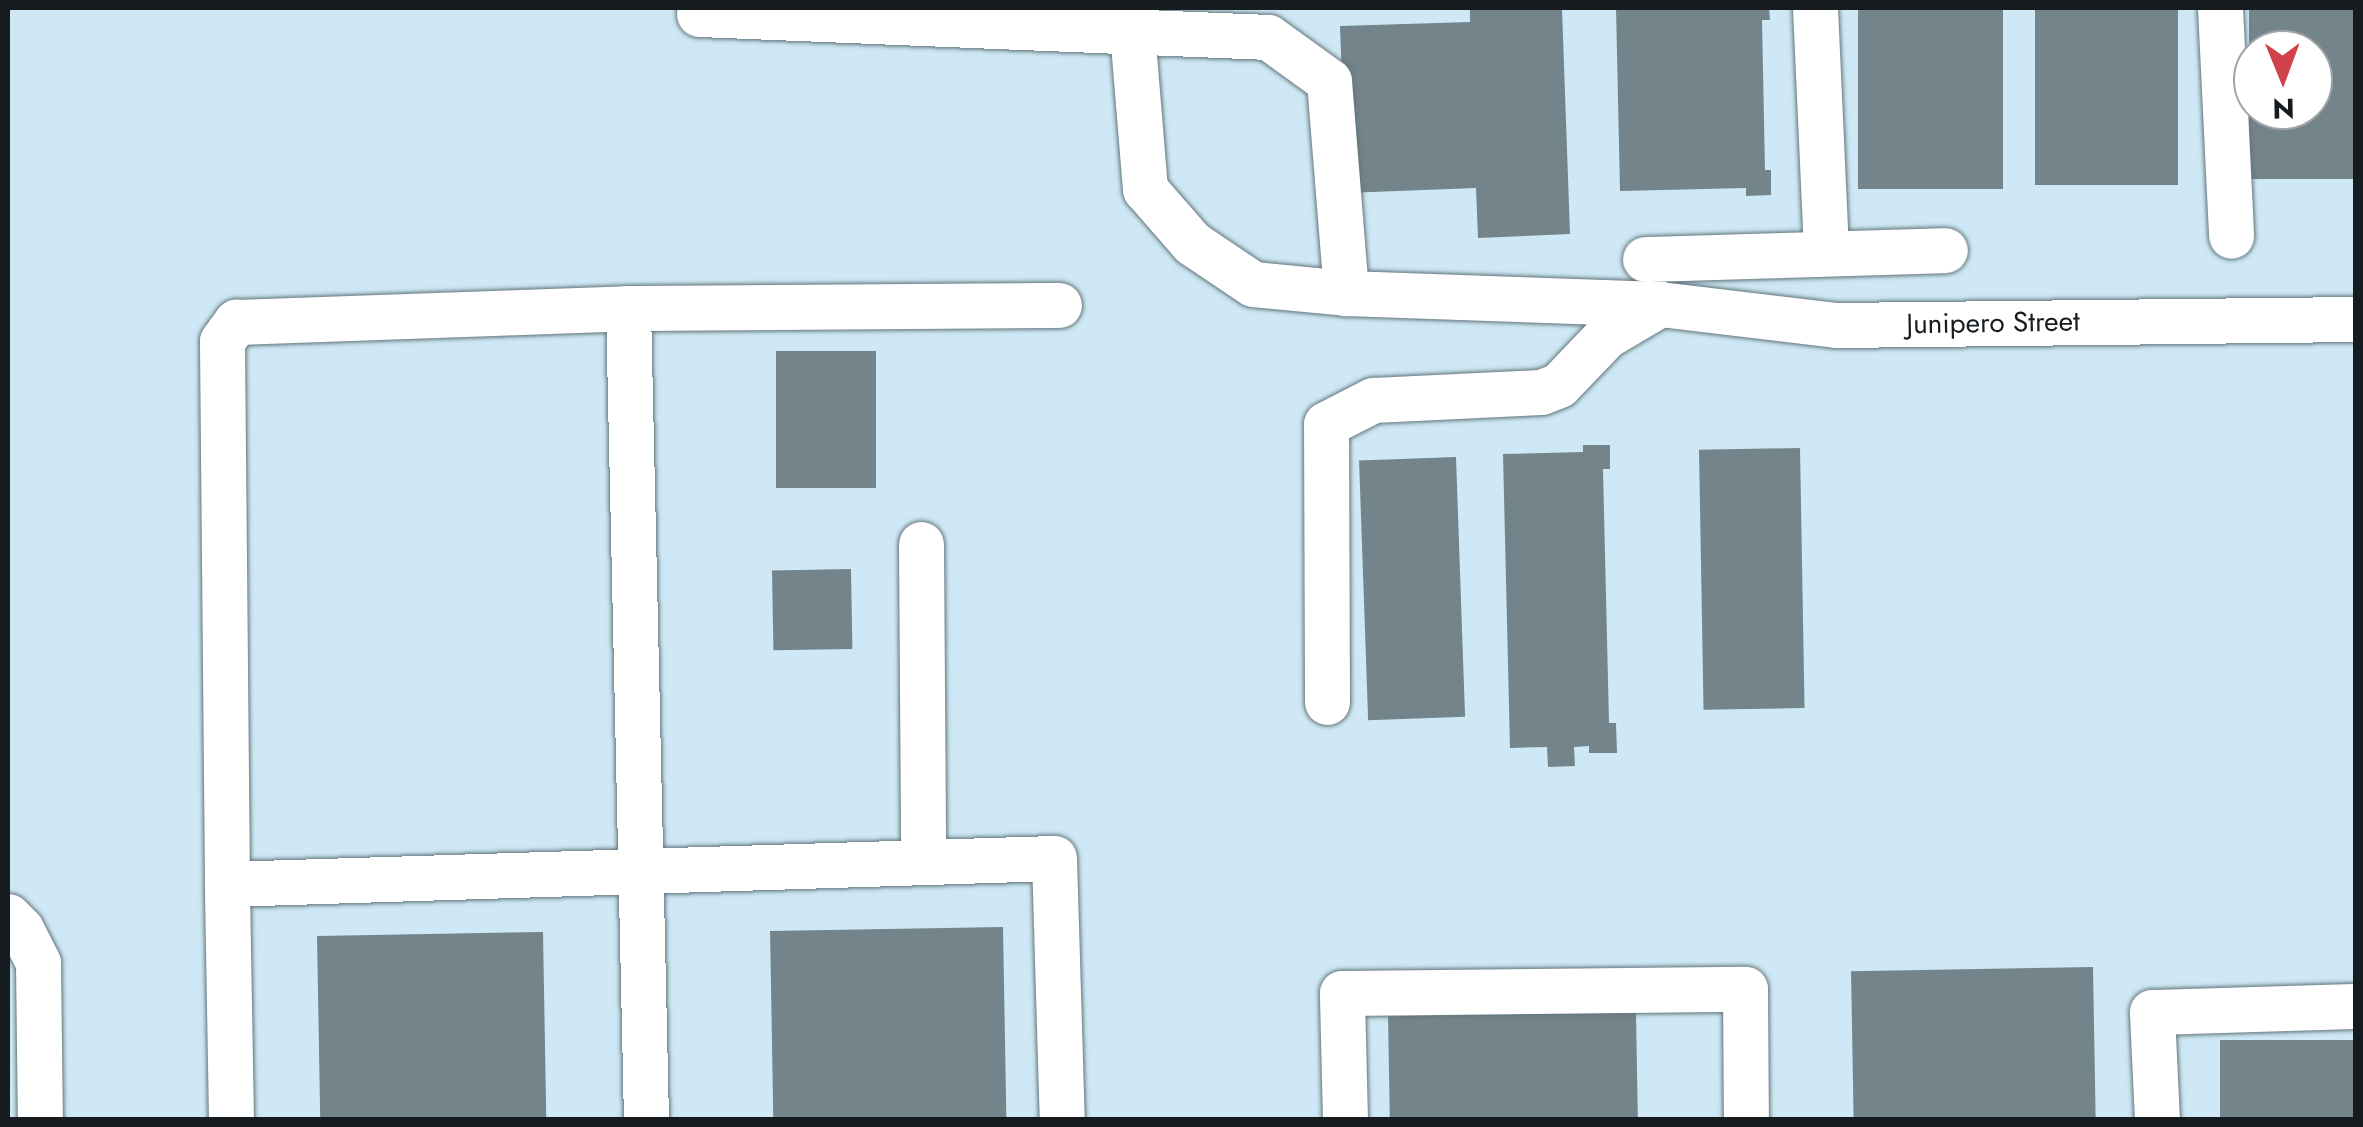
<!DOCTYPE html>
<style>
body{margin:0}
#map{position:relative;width:2363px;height:1127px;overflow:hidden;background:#e3f5fe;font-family:Jost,sans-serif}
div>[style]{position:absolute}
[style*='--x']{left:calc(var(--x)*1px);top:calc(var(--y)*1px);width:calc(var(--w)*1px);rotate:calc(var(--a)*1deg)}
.built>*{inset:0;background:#cee9f5}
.building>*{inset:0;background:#73848b;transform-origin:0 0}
.roads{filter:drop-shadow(0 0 2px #63747b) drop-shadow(0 0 2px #63747b)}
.minor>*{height:45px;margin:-22.5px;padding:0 22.5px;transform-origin:22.5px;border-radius:22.5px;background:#fff}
span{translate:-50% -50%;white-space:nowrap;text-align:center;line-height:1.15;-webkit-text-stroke:8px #fff;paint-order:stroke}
.street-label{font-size:28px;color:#151b1e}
.frame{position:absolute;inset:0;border:10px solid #151b1e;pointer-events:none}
.north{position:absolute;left:2233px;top:30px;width:100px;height:100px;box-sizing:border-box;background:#fff;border:2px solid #a1a4a5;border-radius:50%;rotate:179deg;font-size:28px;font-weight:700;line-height:40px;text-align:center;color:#151b1e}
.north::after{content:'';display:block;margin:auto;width:35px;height:45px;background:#d2424b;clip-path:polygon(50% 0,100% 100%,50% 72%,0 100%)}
</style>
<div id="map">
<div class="built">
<div style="clip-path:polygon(evenodd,8px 8px,2355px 8px,2355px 1119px,8px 1119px,8px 8px,2253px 50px,2313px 50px,2313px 110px,2253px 110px,2253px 50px)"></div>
</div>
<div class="building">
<div style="clip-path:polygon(1562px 8px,1570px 234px,1478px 238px,1476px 188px,1346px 193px,1340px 26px,1470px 22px,1470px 9px)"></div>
<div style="clip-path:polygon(1616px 8px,1769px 8px,1770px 20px,1762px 20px,1765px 170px,1771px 170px,1771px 195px,1746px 196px,1746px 188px,1620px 191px)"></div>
<div style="left:1858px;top:8px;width:145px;height:181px"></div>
<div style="left:2035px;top:8px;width:143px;height:177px"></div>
<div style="clip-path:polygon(evenodd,2249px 8px,2356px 8px,2356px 179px,2249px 179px,2249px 8px,2253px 50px,2313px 50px,2313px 110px,2253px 110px,2253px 50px)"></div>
<div style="left:776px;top:351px;width:100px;height:137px"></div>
<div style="clip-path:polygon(1583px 445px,1610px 445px,1610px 469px,1603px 469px,1609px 723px,1616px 723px,1617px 753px,1589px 753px,1589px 746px,1574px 747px,1575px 766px,1548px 767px,1547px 747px,1510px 748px,1503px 454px,1583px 452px)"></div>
<div style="left:1800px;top:448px;width:260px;height:101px;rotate:89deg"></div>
<div style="left:1456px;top:457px;width:260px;height:97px;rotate:88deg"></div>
<div style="left:851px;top:569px;width:80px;height:79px;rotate:89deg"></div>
<div style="left:1003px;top:927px;width:193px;height:233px;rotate:89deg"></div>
<div style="left:543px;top:932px;width:188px;height:226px;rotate:89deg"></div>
<div style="left:2093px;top:967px;width:153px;height:242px;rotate:89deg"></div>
<div style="left:1636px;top:1012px;width:108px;height:248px;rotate:89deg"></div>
<div style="left:2356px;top:1040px;width:80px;height:136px;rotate:90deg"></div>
</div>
<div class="roads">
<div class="minor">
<div style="--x:1815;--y:8;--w:245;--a:87.4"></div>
<div style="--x:2220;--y:8;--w:228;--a:87.2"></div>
<div style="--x:699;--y:14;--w:569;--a:2.31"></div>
<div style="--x:1268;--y:37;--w:75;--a:35.8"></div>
<div style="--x:1329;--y:81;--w:213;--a:85.4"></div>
<div style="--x:1132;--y:31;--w:159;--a:85.3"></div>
<div style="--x:1145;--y:189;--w:72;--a:49"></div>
<div style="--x:1192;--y:243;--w:73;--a:33.9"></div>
<div style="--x:1253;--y:284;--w:93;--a:5.5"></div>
<div style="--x:1346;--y:293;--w:314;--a:2"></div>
<div style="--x:1660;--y:304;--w:177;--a:6.8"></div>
<div style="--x:1836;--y:325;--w:520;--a:-0.66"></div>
<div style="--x:1645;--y:259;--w:300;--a:-1.7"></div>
<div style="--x:628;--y:308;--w:812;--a:88.73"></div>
<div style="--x:921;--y:544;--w:318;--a:89.6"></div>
<div style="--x:1327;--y:702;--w:278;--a:-90.2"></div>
<div style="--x:1326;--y:424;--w:53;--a:-27.1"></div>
<div style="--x:1373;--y:400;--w:168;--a:-2.7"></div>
<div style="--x:1541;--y:392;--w:19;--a:-21"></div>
<div style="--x:1559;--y:385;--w:68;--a:-46.2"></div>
<div style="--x:1606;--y:336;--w:63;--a:-30.7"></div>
<div style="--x:227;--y:884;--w:543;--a:-90.53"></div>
<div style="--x:222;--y:341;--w:24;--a:-54"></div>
<div style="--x:236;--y:322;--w:392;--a:-2"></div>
<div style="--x:628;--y:308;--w:431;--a:-0.4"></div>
<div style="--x:8;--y:916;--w:18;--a:45"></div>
<div style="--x:21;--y:929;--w:38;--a:63"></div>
<div style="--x:38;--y:963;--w:157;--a:89.3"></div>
<div style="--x:231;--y:1120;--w:236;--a:-91"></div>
<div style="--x:227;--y:884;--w:827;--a:-1.8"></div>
<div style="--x:1054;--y:858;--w:262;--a:88.3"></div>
<div style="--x:1345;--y:1120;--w:127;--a:-91.4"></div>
<div style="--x:1342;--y:993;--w:403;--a:-0.6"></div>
<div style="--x:1745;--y:989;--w:131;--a:89.6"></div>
<div style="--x:2157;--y:1120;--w:108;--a:-92.7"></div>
<div style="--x:2152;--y:1012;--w:204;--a:-1.7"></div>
</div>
</div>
<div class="street-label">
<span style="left:1993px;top:323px;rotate:-1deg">Junipero Street</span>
</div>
<div class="frame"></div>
<div class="north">N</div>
</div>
